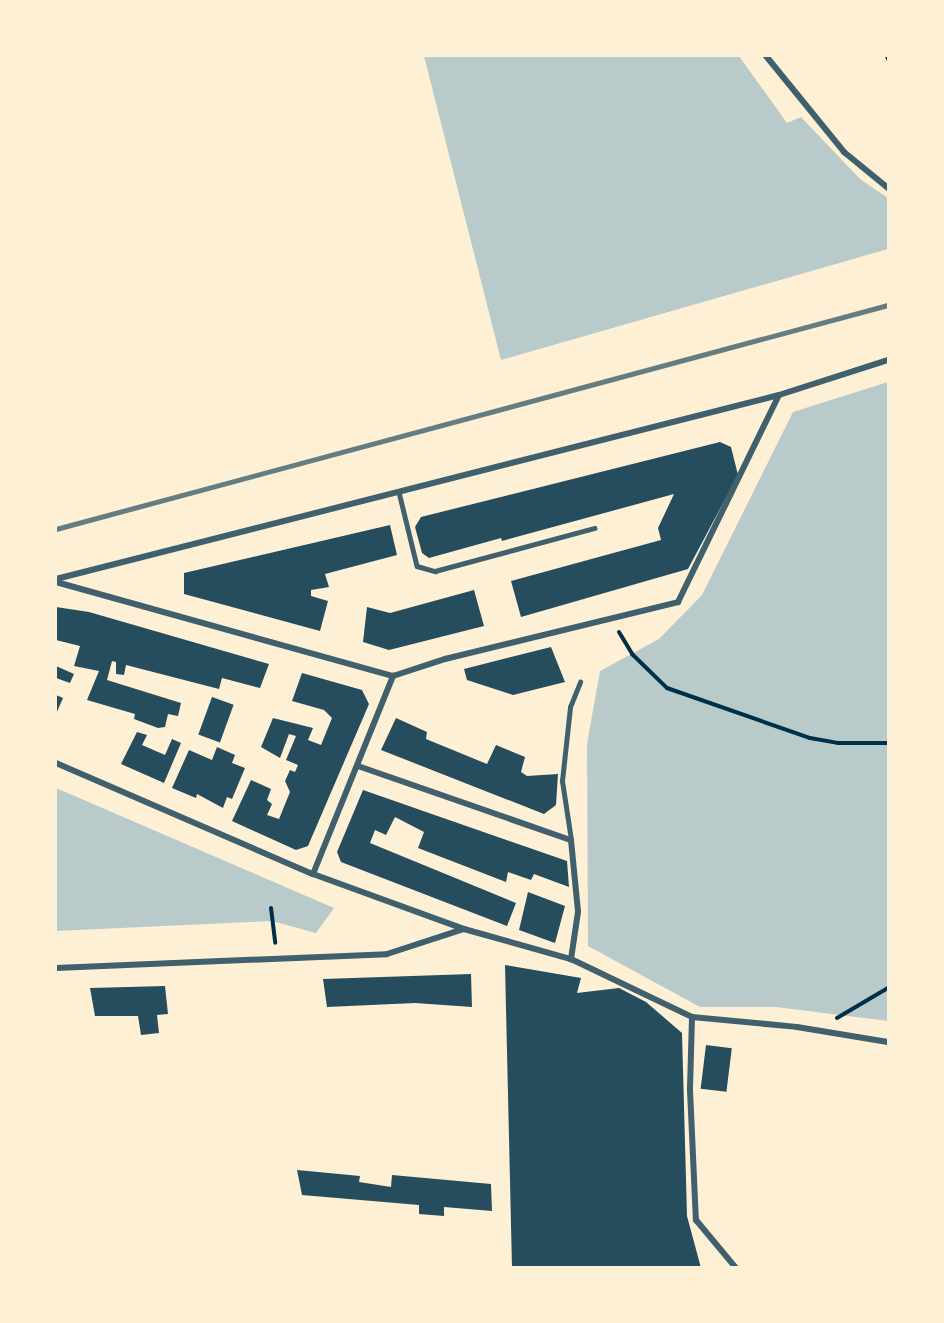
<!DOCTYPE html>
<style>
body{margin:0}
#map{position:relative;width:944px;height:1323px;overflow:hidden;background:#fdf0d5;font-family:Barlow,sans-serif}
div>[style]{position:absolute}
[style*='--x']{left:calc(var(--x)*1px);top:calc(var(--y)*1px);width:calc(var(--w)*1px);rotate:calc(var(--a)*1deg)}
.green>*{inset:0;background:#b9caca}
.building>*{inset:0;background:#264d5e;transform-origin:0 0}
.path>*{height:4px;margin:-2px;padding:0 2px;transform-origin:2px;border-radius:2px;background:#003049}
.service>*{height:4.5px;margin:-2.25px;padding:0 2.25px;transform-origin:2.25px;border-radius:2.25px;background:#3f606c}
.minor>*{height:6px;margin:-3px;padding:0 3px;transform-origin:3px;border-radius:3px;background:#3f606c}
.rail>*{height:4.5px;margin:-2.25px;padding:0 2.25px;transform-origin:2.25px;border-radius:2.25px;background:#657d81}
span{translate:-50% -50%;white-space:nowrap;text-align:center;line-height:1.15;-webkit-text-stroke:6px #fdf0d5;paint-order:stroke}
.frame{position:absolute;inset:0;border:57px solid #fdf0d5;pointer-events:none}
</style>
<div id="map">
<div class="green">
<div style="clip-path:polygon(424px 56px,739px 56px,787px 123px,801px 117px,860px 179px,888px 198px,888px 249px,501px 360px)"></div>
<div style="clip-path:polygon(888px 382px,888px 1021px,776px 1007px,700px 1007px,588px 946px,587px 744px,600px 671px,659px 639px,702px 595px,793px 412px)"></div>
<div style="clip-path:polygon(56px 788px,334px 908px,316px 933px,272px 921px,56px 931px)"></div>
</div>
<div class="building">
<div style="clip-path:polygon(720px 442px,731px 447px,738px 475px,688px 569px,521px 617px,511px 581px,661px 540px,658px 528px,674px 494px,502px 541px,501px 538px,429px 558px,422px 553px,415px 527px,421px 517px)"></div>
<div style="clip-path:polygon(390px 525px,397px 555px,325px 574px,329px 587px,311px 590px,311px 596px,328px 601px,320px 631px,184px 594px,184px 573px)"></div>
<div style="clip-path:polygon(474px 590px,484px 626px,389px 650px,363px 642px,367px 607px,390px 613px)"></div>
<div style="clip-path:polygon(56px 607px,89px 612px,269px 664px,260px 688px,222px 678px,219px 689px,126px 665px,124px 675px,116px 674px,116px 662px,112px 661px,107px 680px,181px 703px,178px 716px,168px 714px,165px 727px,158px 728px,134px 719px,135px 714px,87px 700px,99px 671px,74px 666px,80px 646px,56px 640px)"></div>
<div style="clip-path:polygon(551px 647px,565px 682px,513px 695px,467px 680px,464px 669px)"></div>
<div style="clip-path:polygon(56px 666px,74px 674px,70px 683px,56px 678px)"></div>
<div style="clip-path:polygon(302px 673px,362px 690px,369px 704px,308px 846px,296px 850px,232px 821px,251px 780px,271px 789px,267px 800px,272px 804px,267px 815px,279px 819px,290px 792px,285px 781px,290px 770px,295px 772px,298px 765px,286px 760px,296px 736px,289px 734px,280px 758px,261px 747px,273px 718px,313px 728px,308px 740px,321px 745px,332px 718px,324px 710px,292px 701px)"></div>
<div style="clip-path:polygon(56px 695px,63px 698px,56px 714px)"></div>
<div style="left:212px;top:697px;width:23px;height:40px;rotate:20deg"></div>
<div style="clip-path:polygon(396px 718px,427px 732px,426px 739px,487px 764px,496px 745px,525px 757px,521px 772px,527px 776px,558px 774px,556px 805px,544px 814px,381px 750px)"></div>
<div style="clip-path:polygon(137px 732px,147px 735px,142px 745px,165px 755px,172px 739px,181px 743px,164px 783px,121px 764px)"></div>
<div style="clip-path:polygon(217px 747px,235px 755px,232px 763px,245px 768px,232px 799px,227px 797px,223px 808px,197px 794px,196px 798px,172px 788px,189px 750px,212px 760px)"></div>
<div style="clip-path:polygon(363px 790px,567px 861px,569px 887px,534px 874px,531px 880px,508px 872px,506px 882px,418px 848px,424px 832px,395px 817px,386px 835px,375px 830px,370px 843px,516px 903px,507px 926px,341px 862px,337px 852px)"></div>
<div style="clip-path:polygon(528px 892px,565px 906px,555px 943px,519px 930px)"></div>
<div style="clip-path:polygon(505px 965px,581px 978px,577px 993px,619px 988px,646px 1002px,682px 1033px,687px 1216px,701px 1268px,512px 1268px)"></div>
<div style="clip-path:polygon(471px 974px,472px 1007px,415px 1003px,327px 1007px,323px 979px)"></div>
<div style="clip-path:polygon(165px 986px,168px 1014px,157px 1015px,159px 1033px,141px 1035px,138px 1016px,95px 1016px,90px 988px)"></div>
<div style="left:706px;top:1045px;width:26px;height:44px;rotate:7deg"></div>
<div style="clip-path:polygon(297px 1170px,360px 1176px,359px 1182px,391px 1187px,392px 1175px,491px 1184px,492px 1211px,444px 1207px,444px 1216px,419px 1214px,419px 1205px,302px 1195px)"></div>
</div>
<div class="path">
<div style="--x:887;--y:56;--w:3;--a:72"></div>
<div style="--x:619;--y:632;--w:26;--a:59"></div>
<div style="--x:632;--y:654;--w:49;--a:44.2"></div>
<div style="--x:667;--y:688;--w:151;--a:19.3"></div>
<div style="--x:810;--y:738;--w:28;--a:10"></div>
<div style="--x:838;--y:743;--w:50;--a:0"></div>
<div style="--x:271;--y:908;--w:35;--a:83"></div>
<div style="--x:837;--y:1018;--w:59;--a:-30.5"></div>
</div>
<div class="service">
<div style="--x:399;--y:492;--w:76;--a:76.3"></div>
<div style="--x:417;--y:566;--w:19;--a:16"></div>
<div style="--x:435;--y:571;--w:165;--a:-15.1"></div>
<div style="--x:571;--y:840;--w:60;--a:-98.7"></div>
<div style="--x:562;--y:781;--w:74;--a:-83.8"></div>
<div style="--x:570;--y:707;--w:27;--a:-68"></div>
</div>
<div class="minor">
<div style="--x:766;--y:56;--w:124;--a:50.9"></div>
<div style="--x:844;--y:152;--w:57;--a:39.3"></div>
<div style="--x:56;--y:579;--w:746;--a:-14.28"></div>
<div style="--x:779;--y:395;--w:114;--a:-17.8"></div>
<div style="--x:56;--y:582;--w:350;--a:15.6"></div>
<div style="--x:393;--y:676;--w:55;--a:-18.1"></div>
<div style="--x:445;--y:659;--w:240;--a:-13.7"></div>
<div style="--x:678;--y:602;--w:230;--a:-64"></div>
<div style="--x:56;--y:763;--w:280;--a:23.4"></div>
<div style="--x:313;--y:874;--w:161;--a:20"></div>
<div style="--x:464;--y:929;--w:111;--a:15.7"></div>
<div style="--x:571;--y:959;--w:134;--a:25.6"></div>
<div style="--x:692;--y:1017;--w:105;--a:5.4"></div>
<div style="--x:797;--y:1027;--w:92;--a:9.4"></div>
<div style="--x:358;--y:766;--w:225;--a:19.2"></div>
<div style="--x:571;--y:840;--w:72;--a:84.4"></div>
<div style="--x:578;--y:912;--w:48;--a:98.5"></div>
<div style="--x:313;--y:874;--w:214;--a:-68"></div>
<div style="--x:56;--y:968;--w:331;--a:-2.4"></div>
<div style="--x:387;--y:954;--w:81;--a:-18"></div>
<div style="--x:692;--y:1017;--w:73;--a:91.6"></div>
<div style="--x:690;--y:1090;--w:130;--a:87.4"></div>
<div style="--x:696;--y:1220;--w:62;--a:50.2"></div>
</div>
<div class="rail">
<div style="--x:56;--y:529;--w:862;--a:-15.07"></div>
</div>
<div class="frame"></div>
</div>
